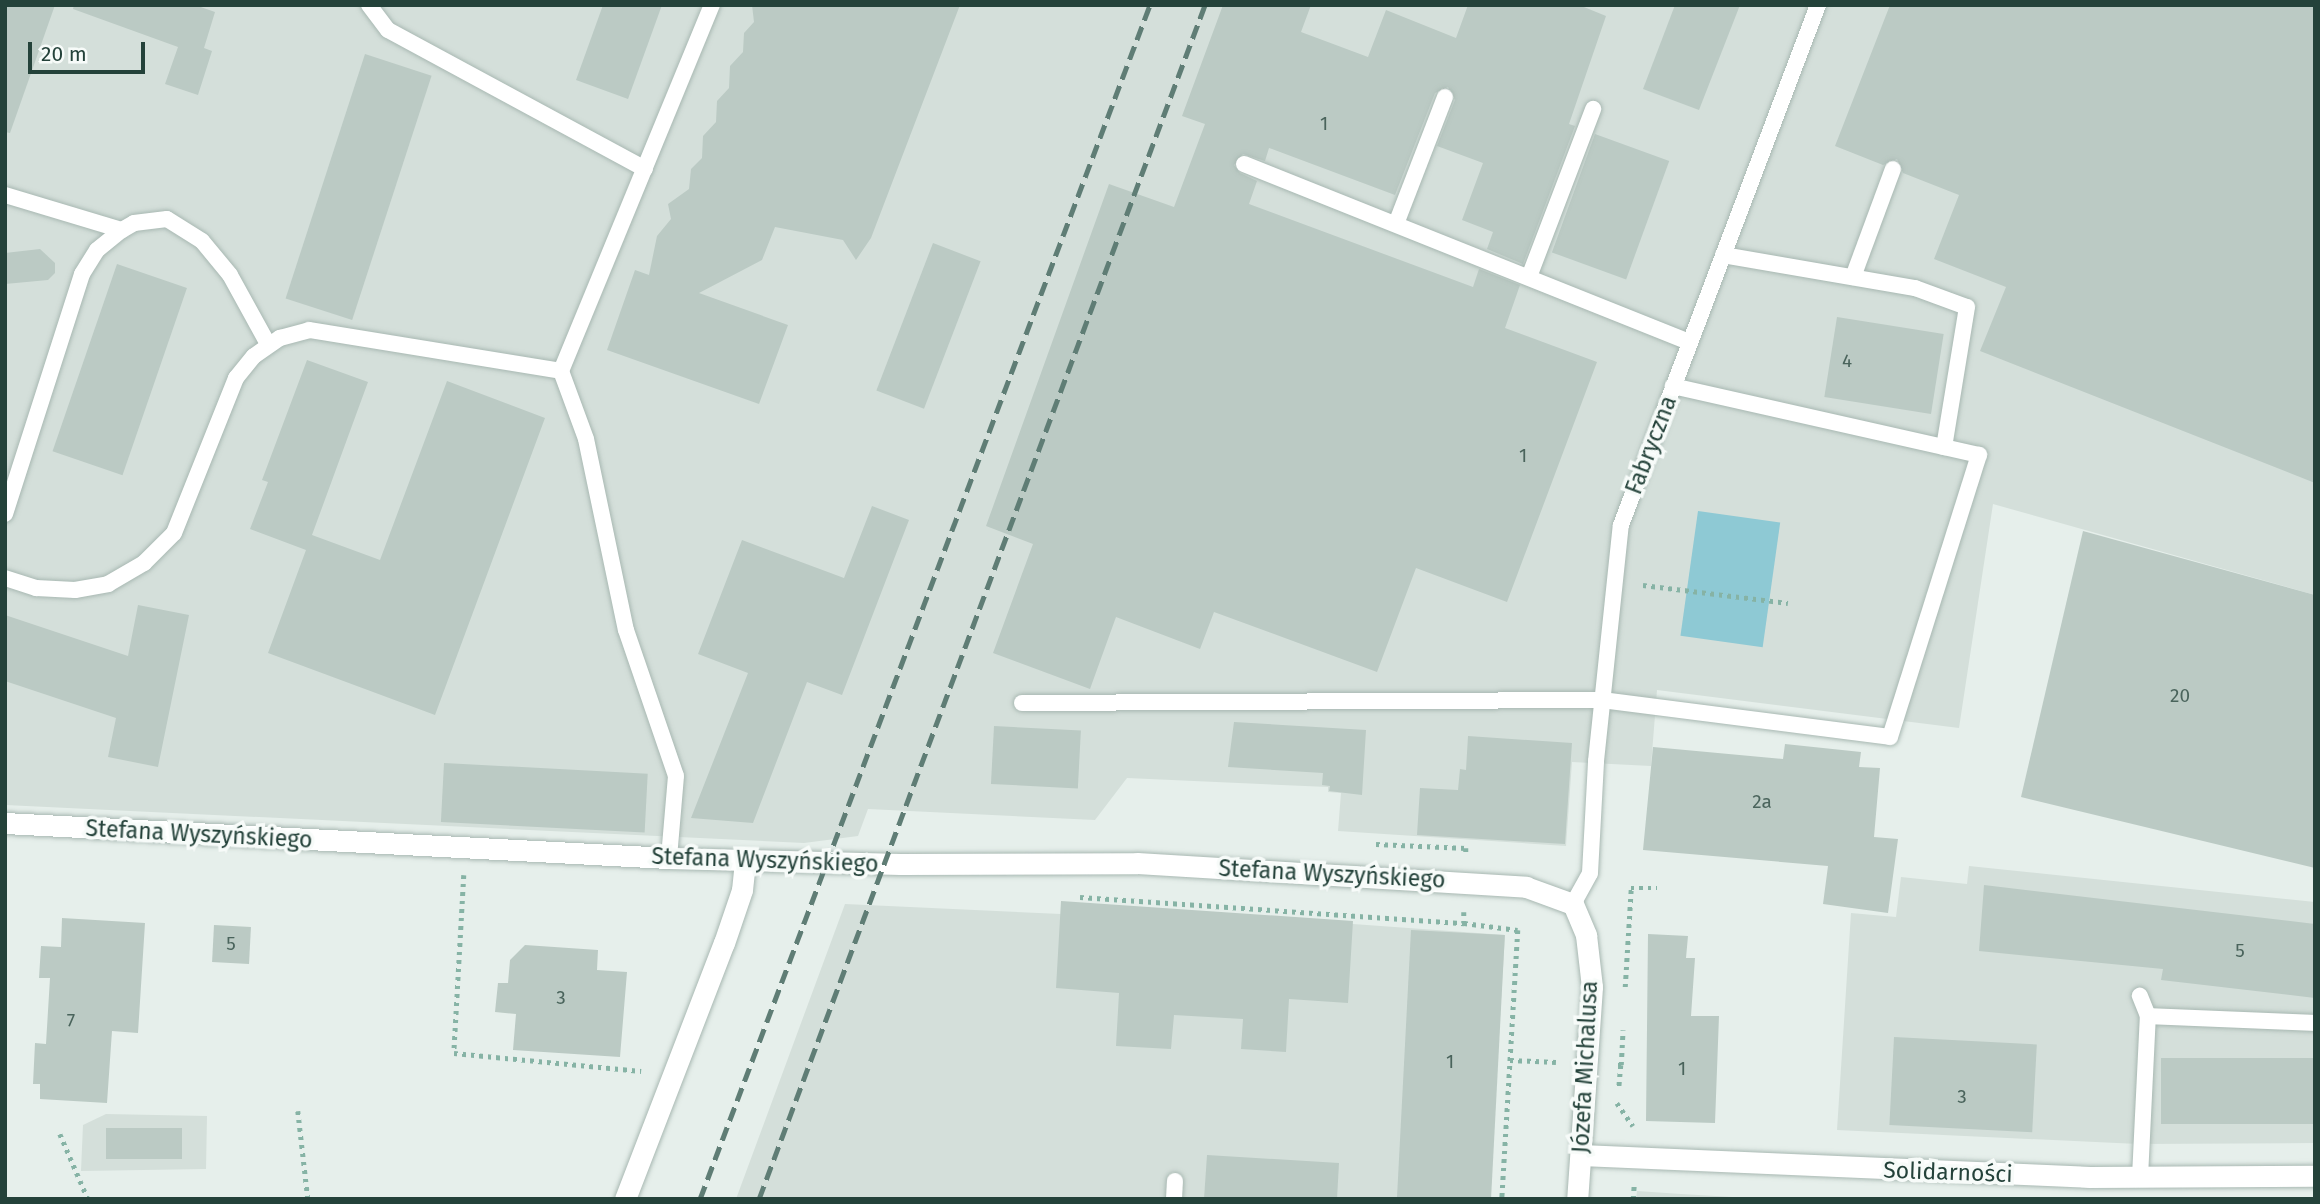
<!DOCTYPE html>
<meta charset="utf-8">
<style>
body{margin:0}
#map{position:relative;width:2320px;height:1204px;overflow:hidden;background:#e6efeb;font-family:"Fira Sans",sans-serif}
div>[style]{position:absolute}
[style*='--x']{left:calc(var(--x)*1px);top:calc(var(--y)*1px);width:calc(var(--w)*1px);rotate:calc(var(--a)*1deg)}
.built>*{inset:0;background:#d4dfda}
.water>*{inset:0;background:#8ec9d4;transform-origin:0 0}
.building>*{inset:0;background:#bbcac4;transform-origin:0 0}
.path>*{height:4.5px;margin-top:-2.25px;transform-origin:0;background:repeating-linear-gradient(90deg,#86b3a5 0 3.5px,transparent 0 8.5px)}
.roads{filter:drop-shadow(0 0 2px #a8b8b2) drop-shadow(0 0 2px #a8b8b2)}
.service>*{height:16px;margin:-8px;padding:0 8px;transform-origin:8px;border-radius:8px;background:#fff}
.minor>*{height:21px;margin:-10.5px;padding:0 10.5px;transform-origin:10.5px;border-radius:10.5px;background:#fff}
.tertiary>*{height:21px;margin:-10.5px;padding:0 10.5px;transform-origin:10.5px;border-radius:10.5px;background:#fff}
.rail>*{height:5px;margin-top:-2.5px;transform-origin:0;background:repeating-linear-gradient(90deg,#5f7d75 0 14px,transparent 0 21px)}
span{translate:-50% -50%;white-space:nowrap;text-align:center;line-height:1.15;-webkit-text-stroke:7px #f7fbf9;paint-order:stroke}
.number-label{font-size:19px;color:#4a645c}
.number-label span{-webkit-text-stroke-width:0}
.street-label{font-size:23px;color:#24423a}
.frame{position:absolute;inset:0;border:7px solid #24423a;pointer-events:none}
.scale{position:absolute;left:28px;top:42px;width:117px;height:32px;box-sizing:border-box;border:4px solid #24423a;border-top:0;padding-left:9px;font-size:21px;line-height:24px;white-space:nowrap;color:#24423a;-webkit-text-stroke:5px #f7fbf9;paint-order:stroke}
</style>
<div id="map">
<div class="built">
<div style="clip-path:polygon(5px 5px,2315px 5px,2315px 595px,1993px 504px,1959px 728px,1657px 690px,1651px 766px,1572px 762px,1566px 846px,1338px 831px,1341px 793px,1328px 792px,1328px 787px,1127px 778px,1095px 820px,868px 809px,858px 836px,804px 843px,5px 805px)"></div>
<div style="clip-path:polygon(1969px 866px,2315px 902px,2315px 1143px,2138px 1144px,1837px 1130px,1851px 913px,1896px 917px,1901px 877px,1967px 884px)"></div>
<div style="clip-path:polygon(1063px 903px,1505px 935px,1489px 1199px,736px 1199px,845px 904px,1061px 914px)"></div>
<div style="clip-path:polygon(106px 1114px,207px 1116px,206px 1169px,81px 1171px,83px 1125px)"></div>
<div style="clip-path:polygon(1637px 1191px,1681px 1194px,1767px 1199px,1636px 1199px)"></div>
</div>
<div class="water">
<div style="left:1698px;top:511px;width:83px;height:126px;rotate:8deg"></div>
</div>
<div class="building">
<div style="clip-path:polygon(5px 5px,55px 5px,10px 133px,5px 132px)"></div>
<div style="clip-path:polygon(74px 5px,195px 5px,215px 12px,204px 48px,212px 51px,198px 95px,165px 84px,178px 47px,73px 9px)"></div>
<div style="clip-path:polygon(603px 5px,662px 5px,628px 99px,576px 80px)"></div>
<div style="clip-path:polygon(752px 5px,960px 5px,871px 238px,856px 260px,843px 240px,775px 227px,762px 260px,699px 293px,788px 325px,759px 404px,607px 350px,635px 270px,649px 275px,657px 236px,671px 219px,668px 204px,689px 189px,691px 169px,702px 158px,703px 136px,716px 122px,717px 101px,729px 88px,730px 66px,743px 52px,744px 33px,754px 22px)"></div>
<div style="clip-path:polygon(1223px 5px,1311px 5px,1301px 32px,1368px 57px,1386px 10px,1456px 38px,1468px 5px,1579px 5px,1606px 16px,1569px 124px,1575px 126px,1523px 264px,1487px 249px,1493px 232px,1462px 220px,1483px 163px,1437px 146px,1455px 100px,1448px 87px,1435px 93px,1395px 195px,1269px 148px,1265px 161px,1243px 154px,1234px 165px,1240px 173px,1257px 181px,1249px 204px,1473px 287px,1479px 269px,1520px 285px,1505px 328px,1597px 362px,1507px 602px,1416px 568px,1377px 672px,1214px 612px,1200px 649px,1116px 617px,1090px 689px,993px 653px,1033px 544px,986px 526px,1109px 184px,1174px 207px,1205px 124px,1182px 116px)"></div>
<div style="clip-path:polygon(1675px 5px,1740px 5px,1699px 110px,1643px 89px)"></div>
<div style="clip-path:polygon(1890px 5px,2315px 5px,2315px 483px,1980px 351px,2006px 287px,1934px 259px,1959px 195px,1903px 173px,1897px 159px,1883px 165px,1835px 146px)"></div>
<div style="left:365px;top:54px;width:70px;height:257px;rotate:18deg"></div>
<div style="left:1595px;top:134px;width:79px;height:126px;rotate:20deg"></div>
<div style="left:933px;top:243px;width:51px;height:158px;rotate:21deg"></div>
<div style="clip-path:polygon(40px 249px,55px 263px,55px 273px,48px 280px,5px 284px,5px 253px)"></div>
<div style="left:117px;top:264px;width:74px;height:198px;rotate:19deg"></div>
<div style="left:1837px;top:317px;width:108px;height:81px;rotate:9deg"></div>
<div style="clip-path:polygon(307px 360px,368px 382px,312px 535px,380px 560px,447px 381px,545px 418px,435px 715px,268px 653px,306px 550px,250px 529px,268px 482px,262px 480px)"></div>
<div style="clip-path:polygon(872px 506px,909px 520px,842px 695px,807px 682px,753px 823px,691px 818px,748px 673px,698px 654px,742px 540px,844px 578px)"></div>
<div style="clip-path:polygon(2083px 531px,2315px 595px,2315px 868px,2021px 797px)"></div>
<div style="clip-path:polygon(138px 605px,189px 615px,158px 767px,108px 757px,116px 718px,5px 681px,5px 615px,128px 656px)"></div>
<div style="clip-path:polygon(1234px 722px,1366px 730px,1362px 795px,1329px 791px,1330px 786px,1322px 785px,1323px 773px,1228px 767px)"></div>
<div style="left:994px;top:726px;width:87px;height:58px;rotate:3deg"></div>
<div style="clip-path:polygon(1468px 736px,1572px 743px,1565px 844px,1417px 835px,1420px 788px,1458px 790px,1460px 769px,1466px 770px)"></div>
<div style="clip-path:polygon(1785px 744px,1861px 752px,1859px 767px,1880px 768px,1874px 837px,1898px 839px,1888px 913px,1823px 904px,1828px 866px,1643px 850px,1653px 747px,1783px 759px)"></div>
<div style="left:444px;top:763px;width:204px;height:59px;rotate:3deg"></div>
<div style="clip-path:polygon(1984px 885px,2315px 924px,2315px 998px,2161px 980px,2163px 969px,1979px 951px)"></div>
<div style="clip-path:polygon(1061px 901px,1353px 921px,1348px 1003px,1289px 999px,1286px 1052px,1241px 1049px,1243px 1019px,1174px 1015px,1171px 1049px,1116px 1046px,1119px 993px,1056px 988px)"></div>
<div style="clip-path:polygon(62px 918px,145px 923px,138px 1033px,112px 1031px,107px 1103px,40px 1099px,40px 1084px,33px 1084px,35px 1043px,46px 1044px,50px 978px,39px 978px,41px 946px,61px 947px)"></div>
<div style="left:214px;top:925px;width:37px;height:37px;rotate:3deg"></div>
<div style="left:1411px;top:930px;width:94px;height:269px;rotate:3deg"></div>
<div style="clip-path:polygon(1648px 934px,1688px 936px,1686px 958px,1695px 958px,1691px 1016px,1719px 1016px,1715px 1123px,1646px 1121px)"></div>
<div style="clip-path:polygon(525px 945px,598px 950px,597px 970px,627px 972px,620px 1057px,513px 1050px,516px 1014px,495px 1012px,498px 983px,508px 983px,510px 960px)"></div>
<div style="left:1894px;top:1037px;width:143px;height:88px;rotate:3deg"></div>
<div style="left:2315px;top:1058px;width:66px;height:154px;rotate:90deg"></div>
<div style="left:106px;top:1128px;width:76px;height:31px"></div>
<div style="clip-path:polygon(1207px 1155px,1339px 1163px,1337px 1199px,1204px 1199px)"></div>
</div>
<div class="path">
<div style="--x:1643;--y:585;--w:146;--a:7.1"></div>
<div style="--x:1376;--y:844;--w:90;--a:2.5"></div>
<div style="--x:1466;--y:848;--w:6;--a:90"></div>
<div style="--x:464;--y:875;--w:178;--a:93.2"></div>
<div style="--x:454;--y:1053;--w:188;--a:5.5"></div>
<div style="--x:1080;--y:897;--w:385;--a:3.9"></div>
<div style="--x:1464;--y:912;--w:11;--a:90"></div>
<div style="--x:1464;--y:923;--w:54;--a:7.4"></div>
<div style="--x:1518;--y:930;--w:269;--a:93.4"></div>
<div style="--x:1625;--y:987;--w:99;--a:-86.5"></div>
<div style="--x:1631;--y:888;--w:26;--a:0"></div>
<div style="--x:1510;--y:1060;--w:46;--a:2.5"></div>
<div style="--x:1618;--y:1065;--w:3;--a:0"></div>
<div style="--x:1621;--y:1065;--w:22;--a:95"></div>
<div style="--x:1621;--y:1065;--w:35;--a:-87"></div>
<div style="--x:1617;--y:1103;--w:28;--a:55"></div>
<div style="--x:298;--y:1111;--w:89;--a:83.5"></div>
<div style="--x:60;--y:1134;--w:71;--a:66.7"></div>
<div style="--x:1633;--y:1199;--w:13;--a:-86"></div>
</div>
<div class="roads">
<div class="service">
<div style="--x:369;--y:5;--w:31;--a:53"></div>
<div style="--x:388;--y:30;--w:292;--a:28.4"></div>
<div style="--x:1244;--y:164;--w:480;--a:21.8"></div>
<div style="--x:5;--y:195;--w:122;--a:16.7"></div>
<div style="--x:1396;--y:224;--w:136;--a:-68.9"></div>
<div style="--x:1723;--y:255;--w:195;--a:9.8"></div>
<div style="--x:1915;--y:288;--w:55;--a:20.1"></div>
<div style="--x:1967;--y:307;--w:142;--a:99.3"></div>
<div style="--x:1529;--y:277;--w:180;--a:-69.1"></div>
<div style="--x:1853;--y:277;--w:115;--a:-69.7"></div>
<div style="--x:561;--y:371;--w:396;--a:-67.6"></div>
<div style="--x:5;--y:514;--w:252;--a:-72.2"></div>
<div style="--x:82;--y:274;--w:28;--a:-58"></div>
<div style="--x:97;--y:250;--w:32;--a:-39"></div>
<div style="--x:122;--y:230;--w:14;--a:-30"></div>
<div style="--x:134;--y:223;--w:33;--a:-7"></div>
<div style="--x:167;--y:219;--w:41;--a:32.2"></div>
<div style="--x:202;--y:241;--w:44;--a:50.5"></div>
<div style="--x:230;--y:275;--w:79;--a:61.2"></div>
<div style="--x:5;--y:578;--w:33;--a:18"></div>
<div style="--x:36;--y:588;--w:39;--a:3"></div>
<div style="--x:75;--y:590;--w:34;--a:-10"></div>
<div style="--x:108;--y:584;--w:42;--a:-30.3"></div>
<div style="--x:144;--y:563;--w:42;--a:-45"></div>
<div style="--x:174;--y:533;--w:167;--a:-68.2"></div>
<div style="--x:236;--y:378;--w:28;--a:-51"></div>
<div style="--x:254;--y:356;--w:32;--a:-35"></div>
<div style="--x:280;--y:338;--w:30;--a:-15"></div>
<div style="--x:309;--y:330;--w:255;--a:9.2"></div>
<div style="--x:561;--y:371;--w:72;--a:69.8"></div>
<div style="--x:586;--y:439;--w:195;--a:78.2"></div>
<div style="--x:626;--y:630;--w:154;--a:71.1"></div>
<div style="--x:676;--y:776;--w:82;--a:94.9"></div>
<div style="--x:1022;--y:703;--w:580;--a:-0.3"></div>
<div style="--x:1602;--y:700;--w:290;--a:7.3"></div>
<div style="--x:1890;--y:737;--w:296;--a:-72.5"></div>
<div style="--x:1979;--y:455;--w:314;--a:-167.3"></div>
<div style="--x:1573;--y:904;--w:35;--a:-61"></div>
<div style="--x:1590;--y:873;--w:112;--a:-86.9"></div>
<div style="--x:1596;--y:761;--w:237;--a:-84"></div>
<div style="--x:1621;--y:525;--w:556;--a:-69.25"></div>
<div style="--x:2148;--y:1016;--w:167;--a:2.4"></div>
<div style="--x:2140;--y:1177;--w:161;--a:-87.2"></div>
<div style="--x:2148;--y:1016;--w:22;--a:-112"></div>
<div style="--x:1174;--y:1199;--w:18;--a:-87"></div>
</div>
<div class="minor">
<div style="--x:625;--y:1199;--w:274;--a:-68.9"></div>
<div style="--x:724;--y:943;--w:56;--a:-71.2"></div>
<div style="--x:742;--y:890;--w:30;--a:-84"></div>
</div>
<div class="tertiary">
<div style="--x:5;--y:823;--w:665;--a:3.02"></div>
<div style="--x:669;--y:858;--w:231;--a:1.5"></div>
<div style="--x:900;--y:864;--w:237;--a:-0.2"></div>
<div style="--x:1137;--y:863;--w:390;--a:3.5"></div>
<div style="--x:1526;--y:887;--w:50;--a:19.9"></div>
<div style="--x:1573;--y:904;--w:34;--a:67"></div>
<div style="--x:1586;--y:935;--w:52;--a:83.4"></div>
<div style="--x:1592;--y:987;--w:213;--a:94"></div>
<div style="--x:1581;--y:1155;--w:509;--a:2.47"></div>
<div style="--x:2090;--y:1177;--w:225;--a:-0.3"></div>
</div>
</div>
<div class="rail">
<div style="--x:700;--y:1199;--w:1276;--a:-69.35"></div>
<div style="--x:759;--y:1199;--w:1275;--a:-69.52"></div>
</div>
<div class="number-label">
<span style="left:1324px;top:124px">1</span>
<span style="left:1847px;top:361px">4</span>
<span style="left:1523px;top:456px">1</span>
<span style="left:2180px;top:696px">20</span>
<span style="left:1762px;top:802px">2a</span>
<span style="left:231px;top:944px">5</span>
<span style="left:2240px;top:951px">5</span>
<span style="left:561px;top:998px">3</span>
<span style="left:71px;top:1021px">7</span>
<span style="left:1450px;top:1062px">1</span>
<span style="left:1682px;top:1069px">1</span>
<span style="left:1962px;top:1097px">3</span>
</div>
<div class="street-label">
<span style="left:1651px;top:445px;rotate:-69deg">Fabryczna</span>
<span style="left:199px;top:834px;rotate:3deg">Stefana Wyszyńskiego</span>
<span style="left:765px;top:860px;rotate:2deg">Stefana Wyszyńskiego</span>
<span style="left:1332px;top:874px;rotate:3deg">Stefana Wyszyńskiego</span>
<span style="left:1585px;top:1067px;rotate:-87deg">Józefa Michalusa</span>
<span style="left:1948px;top:1172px;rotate:2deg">Solidarności</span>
</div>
<div class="frame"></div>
<div class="scale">20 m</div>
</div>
